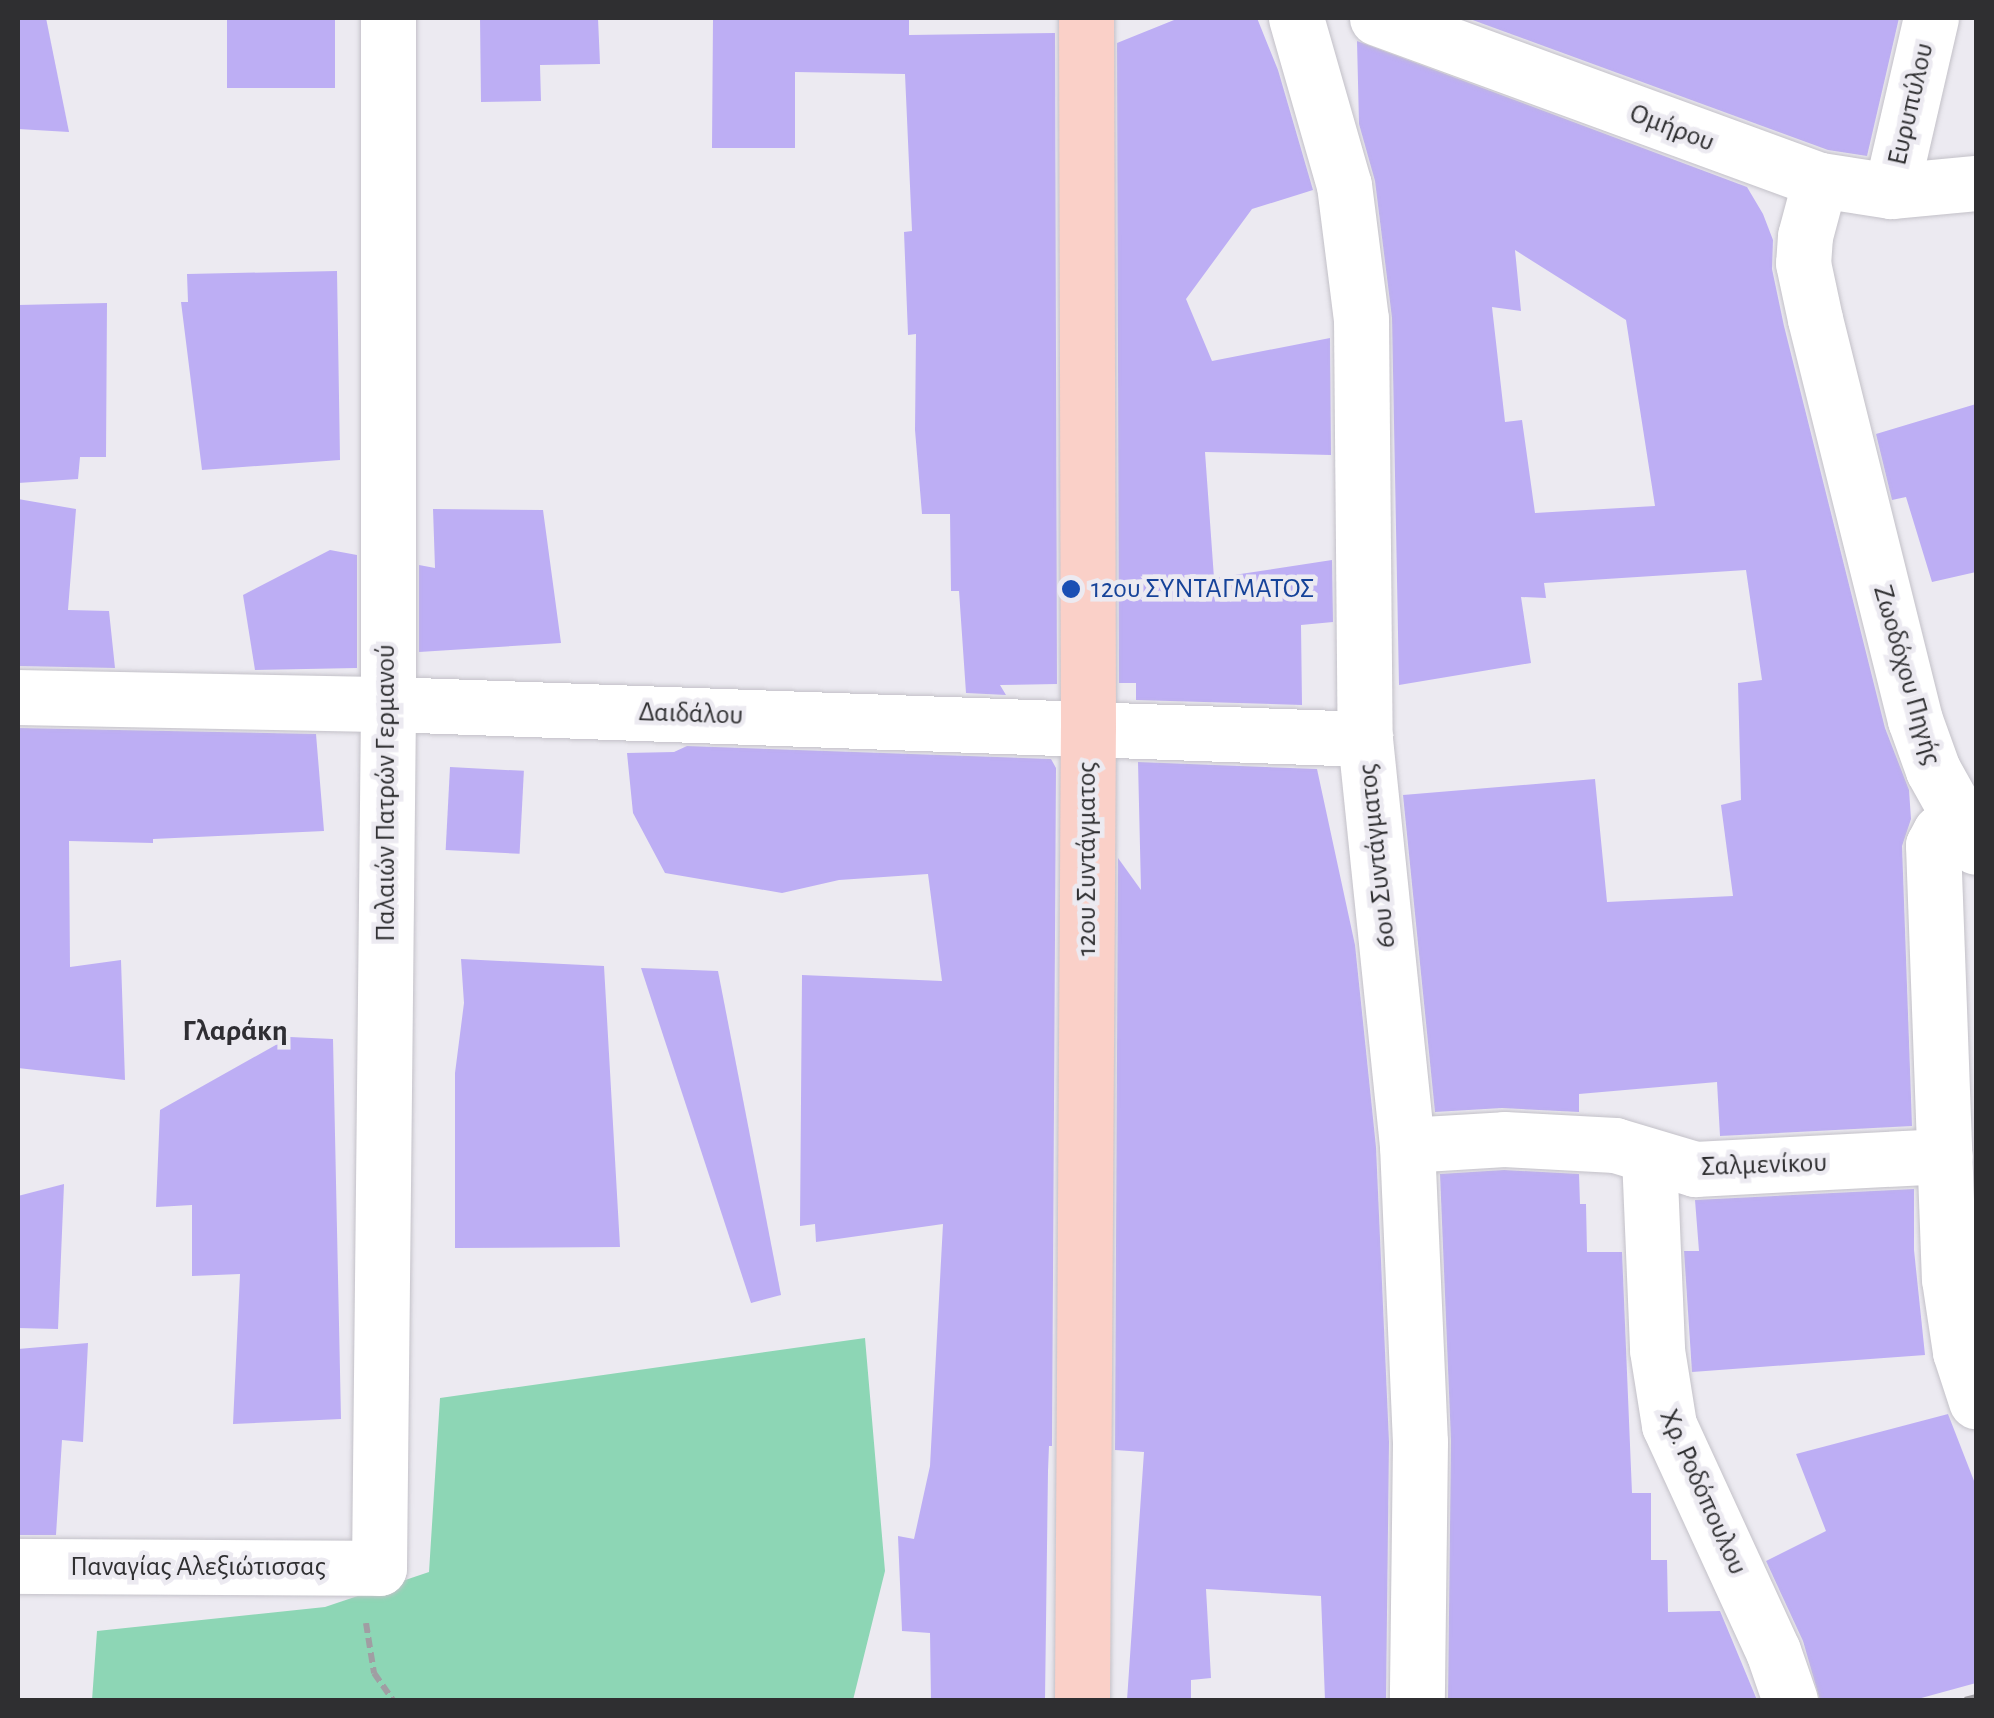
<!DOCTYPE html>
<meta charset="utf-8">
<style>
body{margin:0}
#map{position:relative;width:1994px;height:1718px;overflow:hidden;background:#eceaf1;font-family:"Alegreya Sans",sans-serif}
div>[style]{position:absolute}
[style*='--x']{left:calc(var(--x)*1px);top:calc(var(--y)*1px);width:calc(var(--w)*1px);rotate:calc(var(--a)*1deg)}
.green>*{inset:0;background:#8dd6b5}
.building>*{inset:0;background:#bdaef4;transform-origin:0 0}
.path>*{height:6px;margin-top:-3px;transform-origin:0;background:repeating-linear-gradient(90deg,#a09ea3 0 10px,transparent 0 15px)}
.roads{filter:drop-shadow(0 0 2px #c3c1c8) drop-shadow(0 0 2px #c3c1c8)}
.minor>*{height:55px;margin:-27.5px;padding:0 27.5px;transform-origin:27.5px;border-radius:27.5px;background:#fff}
.major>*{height:55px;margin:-27.5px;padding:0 27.5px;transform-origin:27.5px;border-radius:27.5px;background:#fad0c8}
.dots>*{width:28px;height:28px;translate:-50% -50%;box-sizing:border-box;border:5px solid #eceaf1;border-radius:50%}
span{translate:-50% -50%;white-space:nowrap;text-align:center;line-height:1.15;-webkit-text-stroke:9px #eceaf1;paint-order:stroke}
.street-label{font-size:28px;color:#2f2f31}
.transit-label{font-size:28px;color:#164399}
.left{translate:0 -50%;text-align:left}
.neighbourhood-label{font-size:30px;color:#2f2e33;font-weight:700}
.frame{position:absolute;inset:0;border:20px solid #2f2f31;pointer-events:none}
</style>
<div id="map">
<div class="green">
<div style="clip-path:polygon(865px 1338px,885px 1571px,853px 1700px,92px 1700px,97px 1631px,325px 1607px,429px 1572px,440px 1398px)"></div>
</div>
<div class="building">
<div style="clip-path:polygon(18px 18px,46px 18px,69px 132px,18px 129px)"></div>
<div style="left:227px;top:18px;width:108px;height:70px"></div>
<div style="clip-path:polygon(480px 18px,598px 18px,600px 64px,540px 65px,541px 101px,481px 102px)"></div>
<div style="clip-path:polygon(713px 18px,909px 18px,909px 35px,1055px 33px,1057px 684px,1000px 685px,1006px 695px,966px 693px,959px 591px,951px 591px,950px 514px,922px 514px,915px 430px,916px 334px,908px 335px,904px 232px,912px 231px,905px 74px,795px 72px,795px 148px,712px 148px)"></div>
<div style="clip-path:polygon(1179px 18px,1257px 18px,1278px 70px,1313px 190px,1252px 209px,1186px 299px,1212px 361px,1330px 338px,1331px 455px,1205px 452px,1214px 578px,1332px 560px,1333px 622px,1301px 625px,1302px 705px,1136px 700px,1136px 683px,1119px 683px,1117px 43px)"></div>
<div style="clip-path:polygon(1467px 18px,1899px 18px,1867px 156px,1828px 150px)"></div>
<div style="clip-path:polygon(evenodd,1357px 41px,1747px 187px,1763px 214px,1773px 240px,1772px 269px,1784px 326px,1885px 728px,1909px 790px,1911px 819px,1902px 846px,1912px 1126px,1720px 1136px,1717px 1082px,1579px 1094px,1579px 1112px,1502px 1108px,1435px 1112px,1403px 795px,1595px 779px,1607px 902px,1733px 896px,1721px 805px,1741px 800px,1738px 683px,1762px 680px,1746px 570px,1544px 583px,1546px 598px,1521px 597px,1531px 663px,1399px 685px,1392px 318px,1375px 181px,1359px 124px,1357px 41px,1515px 250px,1626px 320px,1655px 506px,1535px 513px,1522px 420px,1505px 422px,1492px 307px,1521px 311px,1515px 250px)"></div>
<div style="clip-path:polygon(337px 271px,340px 460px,202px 470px,181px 302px,188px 302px,187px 274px)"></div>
<div style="clip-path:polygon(107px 303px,106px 457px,80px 457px,78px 479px,18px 483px,18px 305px)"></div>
<div style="clip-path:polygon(1976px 404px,1976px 572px,1932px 582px,1906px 497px,1892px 500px,1876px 434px)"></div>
<div style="clip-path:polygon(18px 499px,76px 509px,68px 610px,109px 611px,115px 668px,18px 666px)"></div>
<div style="clip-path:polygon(433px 509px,543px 510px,561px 643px,419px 652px,419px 565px,435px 568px)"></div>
<div style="clip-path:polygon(330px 550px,357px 555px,357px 668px,255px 670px,243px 595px)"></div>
<div style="clip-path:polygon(18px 728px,316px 734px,324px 831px,153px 839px,153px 843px,69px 841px,70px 967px,121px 960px,125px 1080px,18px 1068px)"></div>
<div style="clip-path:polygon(687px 746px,1051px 759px,1056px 768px,1052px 1446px,1049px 1446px,1048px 1471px,1045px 1700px,931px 1700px,930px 1633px,902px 1631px,898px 1536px,914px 1539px,930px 1466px,943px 1224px,816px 1242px,815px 1224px,800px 1226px,802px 975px,942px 981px,928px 874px,839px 880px,782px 893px,665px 873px,633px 813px,627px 753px,674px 752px)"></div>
<div style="clip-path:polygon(1138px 762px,1317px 769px,1355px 945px,1376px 1147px,1389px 1442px,1386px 1700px,1325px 1700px,1321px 1596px,1206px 1589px,1211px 1678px,1191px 1680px,1191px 1700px,1127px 1700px,1144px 1452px,1115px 1450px,1118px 858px,1141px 890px)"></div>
<div style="left:450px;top:767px;width:74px;height:83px;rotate:3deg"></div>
<div style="clip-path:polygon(461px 959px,604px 966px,620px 1247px,455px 1248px,455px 1073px,464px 1003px)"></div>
<div style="clip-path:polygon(641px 968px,718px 971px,781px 1295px,751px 1303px)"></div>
<div style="clip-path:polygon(290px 1037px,333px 1039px,341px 1419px,233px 1424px,240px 1274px,192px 1276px,192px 1205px,156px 1207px,160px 1110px)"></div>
<div style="clip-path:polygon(1504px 1170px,1579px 1174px,1580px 1204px,1586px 1204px,1587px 1252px,1622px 1252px,1632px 1493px,1651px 1493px,1651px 1560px,1667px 1560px,1668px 1612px,1720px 1611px,1757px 1700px,1448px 1700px,1451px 1441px,1440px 1174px)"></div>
<div style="clip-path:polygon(64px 1184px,58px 1329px,18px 1328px,18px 1196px)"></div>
<div style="clip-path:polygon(1914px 1189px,1914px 1250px,1925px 1355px,1692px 1372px,1684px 1251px,1699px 1251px,1695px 1200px)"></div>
<div style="clip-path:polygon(88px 1343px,83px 1442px,62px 1440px,56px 1535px,18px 1535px,18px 1349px)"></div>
<div style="clip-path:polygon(1948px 1414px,1976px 1486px,1976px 1683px,1914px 1700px,1820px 1700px,1803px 1641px,1766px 1561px,1826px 1531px,1796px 1454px)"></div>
</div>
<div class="path">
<div style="--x:366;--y:1623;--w:51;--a:80.9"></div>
<div style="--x:374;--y:1673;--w:33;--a:55"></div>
<div style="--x:1965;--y:1700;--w:11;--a:-15"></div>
</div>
<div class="roads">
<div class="minor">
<div style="--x:1296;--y:18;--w:174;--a:74"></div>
<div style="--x:1344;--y:185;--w:135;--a:82.8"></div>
<div style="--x:1361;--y:319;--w:420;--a:89.5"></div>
<div style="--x:1365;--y:739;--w:408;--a:84.1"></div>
<div style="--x:1407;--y:1145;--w:297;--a:87.5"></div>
<div style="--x:1420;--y:1442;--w:258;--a:90.7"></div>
<div style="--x:1377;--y:18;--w:472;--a:20.1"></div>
<div style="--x:1820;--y:180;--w:72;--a:8.8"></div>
<div style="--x:1891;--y:191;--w:85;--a:-5.4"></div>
<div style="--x:1820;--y:180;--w:58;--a:105"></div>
<div style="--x:1805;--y:236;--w:27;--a:94"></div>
<div style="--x:1803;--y:263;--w:57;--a:77.9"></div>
<div style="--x:1815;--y:319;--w:413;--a:76"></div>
<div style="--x:1915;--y:720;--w:53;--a:70.2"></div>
<div style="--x:1933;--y:770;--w:88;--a:60.8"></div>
<div style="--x:1891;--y:191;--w:178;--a:-77"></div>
<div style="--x:18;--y:697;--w:370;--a:1.1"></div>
<div style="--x:388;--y:704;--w:978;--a:2.05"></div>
<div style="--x:1958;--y:819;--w:22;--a:144"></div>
<div style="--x:1940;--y:832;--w:15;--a:118"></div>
<div style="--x:1933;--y:845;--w:434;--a:87.9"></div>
<div style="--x:1949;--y:1279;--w:74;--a:81.4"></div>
<div style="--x:1960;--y:1352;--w:52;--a:71.9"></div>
<div style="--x:1407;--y:1145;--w:97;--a:-3.5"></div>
<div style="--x:1504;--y:1139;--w:111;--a:3.1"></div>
<div style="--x:1615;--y:1145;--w:84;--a:16.7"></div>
<div style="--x:1695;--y:1169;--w:250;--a:-3"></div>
<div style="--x:1649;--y:1156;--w:194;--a:87.6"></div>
<div style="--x:1657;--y:1350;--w:76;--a:80.9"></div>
<div style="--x:1669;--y:1425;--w:249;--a:65.3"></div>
<div style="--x:1773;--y:1651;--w:52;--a:70.9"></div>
<div style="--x:18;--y:1566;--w:361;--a:0.3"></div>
<div style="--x:379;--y:1568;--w:864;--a:-89.4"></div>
<div style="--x:388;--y:704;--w:686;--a:-90"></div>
</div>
<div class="major">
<div style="--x:1082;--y:1700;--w:972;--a:-89.65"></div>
<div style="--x:1088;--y:728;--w:710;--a:-90.16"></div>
</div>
</div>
<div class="dots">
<div style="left:1071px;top:589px;background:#1a4fb4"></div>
</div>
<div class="street-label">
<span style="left:1911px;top:104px;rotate:-77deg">Ευρυπύλου</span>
<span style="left:1672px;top:128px;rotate:21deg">Ομήρου</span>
<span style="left:1907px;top:675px;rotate:74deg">Ζωοδόχου Πηγής</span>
<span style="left:691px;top:714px;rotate:2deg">Δαιδάλου</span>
<span style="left:386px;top:793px;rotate:-90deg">Παλαιών Πατρών Γερμανού</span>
<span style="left:1377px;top:856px;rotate:-96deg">6ου Συντάγματος</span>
<span style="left:1087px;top:859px;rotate:-90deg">12ου Συντάγματος</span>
<span style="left:1764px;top:1165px;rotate:-2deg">Σαλμενίκου</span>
<span style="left:1703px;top:1492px;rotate:66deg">Χρ. Ροδόπουλου</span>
<span style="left:198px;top:1567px">Παναγίας Αλεξιώτισσας</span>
</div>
<div class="transit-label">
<span class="left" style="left:1091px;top:589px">12ου ΣΥΝΤΑΓΜΑΤΟΣ</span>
</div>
<div class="neighbourhood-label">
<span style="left:235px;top:1031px">Γλαράκη</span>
</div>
<div class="frame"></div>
</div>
